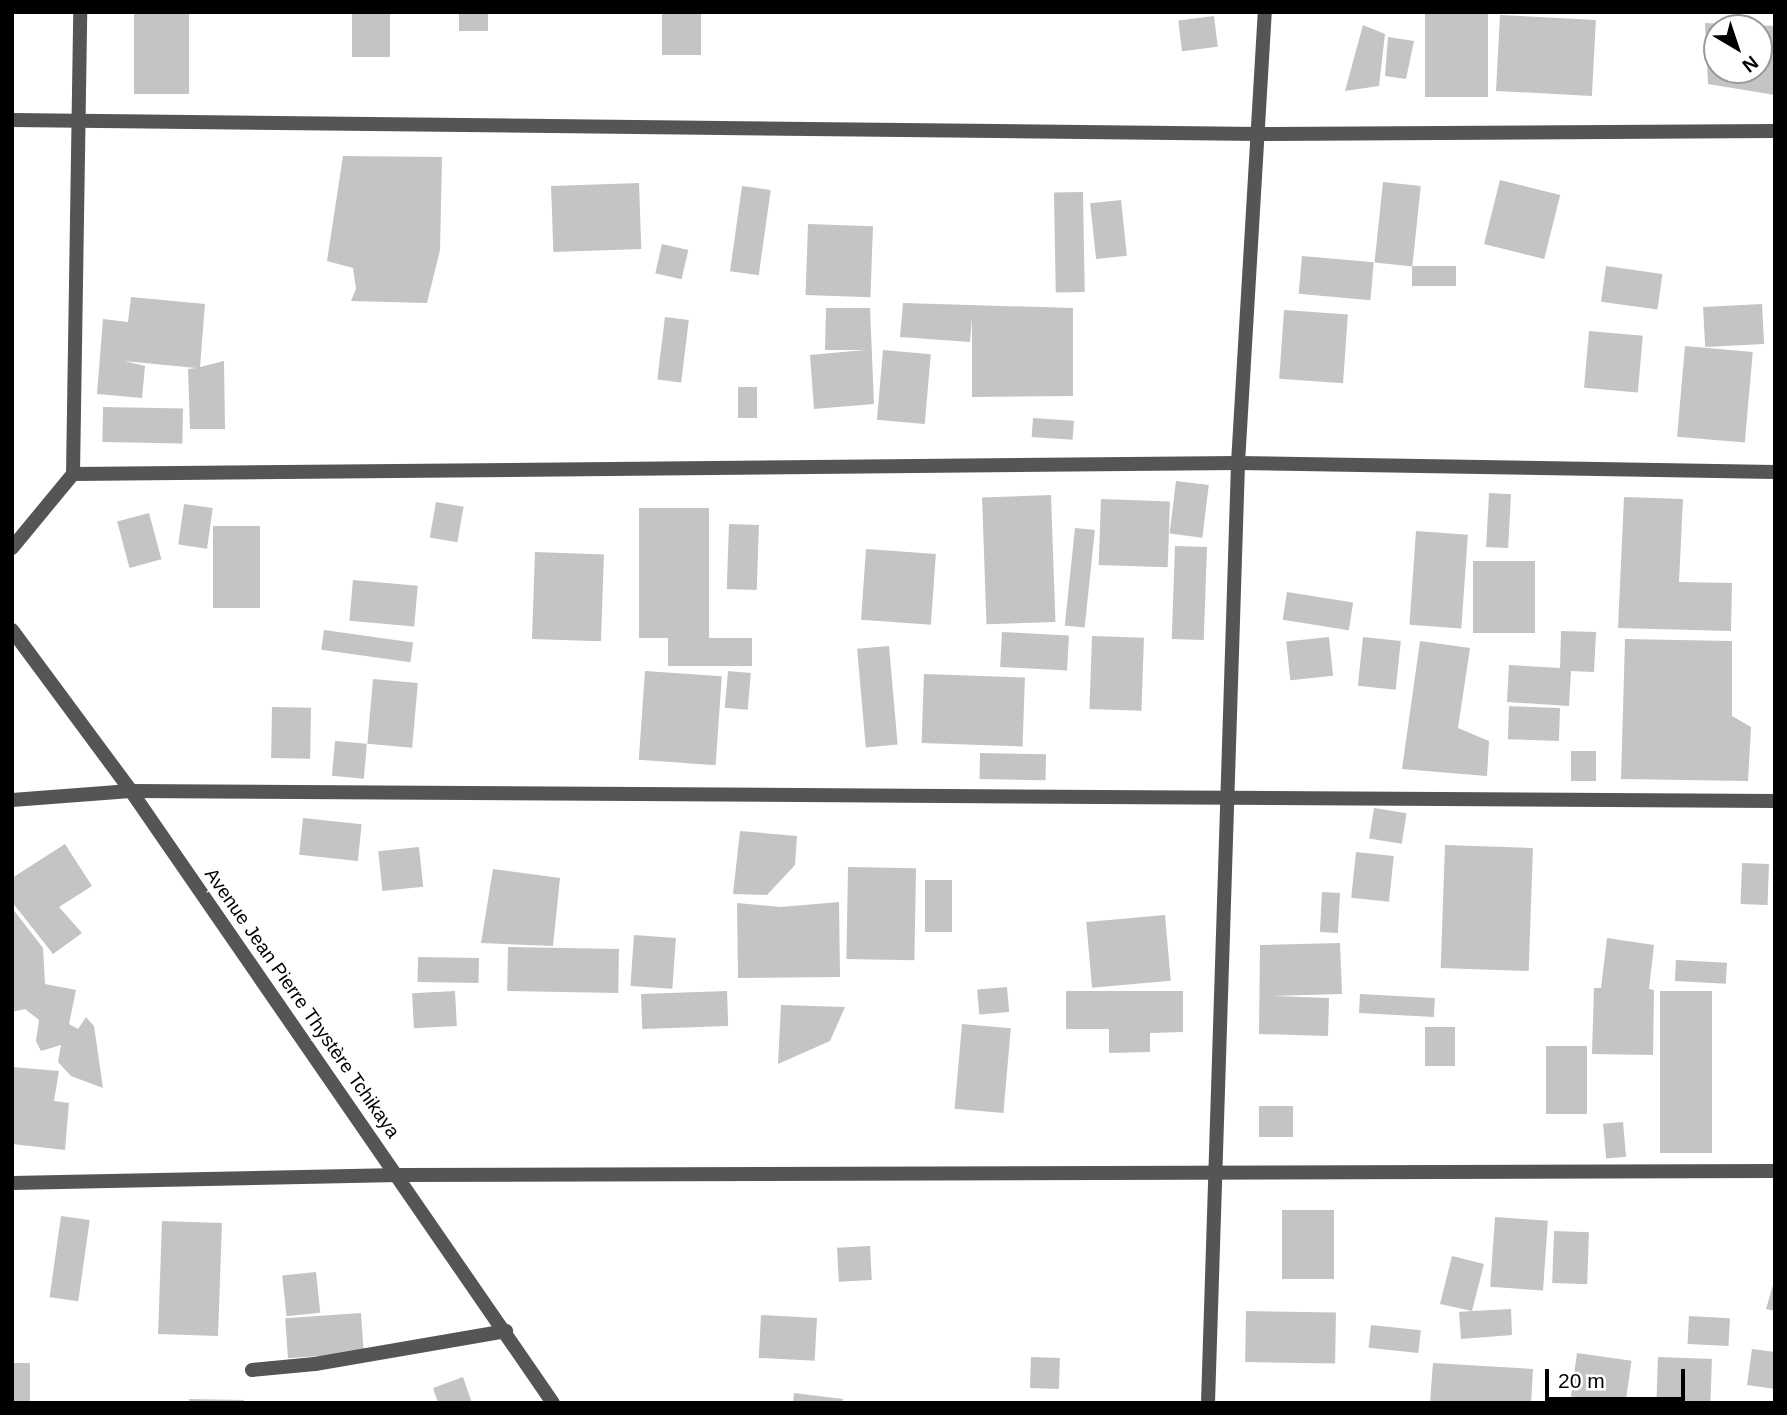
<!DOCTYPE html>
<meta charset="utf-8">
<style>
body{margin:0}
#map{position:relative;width:1787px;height:1415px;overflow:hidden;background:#fff;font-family:Helvetica,sans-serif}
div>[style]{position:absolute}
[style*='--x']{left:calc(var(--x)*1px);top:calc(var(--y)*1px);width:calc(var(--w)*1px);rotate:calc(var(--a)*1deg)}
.building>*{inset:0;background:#c4c4c4;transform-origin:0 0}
.minor>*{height:14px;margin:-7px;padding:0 7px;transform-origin:7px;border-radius:7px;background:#555}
.tertiary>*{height:14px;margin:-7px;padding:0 7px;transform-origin:7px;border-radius:7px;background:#555}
span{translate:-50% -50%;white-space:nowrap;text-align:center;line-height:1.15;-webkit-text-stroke:6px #fff;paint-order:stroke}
.street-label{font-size:19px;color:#000}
.frame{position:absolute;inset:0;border:14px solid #000;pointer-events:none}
.north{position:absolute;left:1703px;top:14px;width:70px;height:70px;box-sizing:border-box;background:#fff;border:2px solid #999;border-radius:50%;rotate:141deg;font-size:19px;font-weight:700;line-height:28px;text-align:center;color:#000}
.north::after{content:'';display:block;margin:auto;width:24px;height:32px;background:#000;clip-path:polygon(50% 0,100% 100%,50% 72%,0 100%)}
.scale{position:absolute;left:1545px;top:1369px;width:140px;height:32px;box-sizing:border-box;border:4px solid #000;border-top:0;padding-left:9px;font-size:21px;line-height:24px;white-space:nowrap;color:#000;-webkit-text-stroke:5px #fff;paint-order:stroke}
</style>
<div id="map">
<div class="building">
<div style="left:134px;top:12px;width:55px;height:82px"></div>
<div style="left:352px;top:12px;width:38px;height:45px"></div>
<div style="left:459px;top:12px;width:29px;height:19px"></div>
<div style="left:662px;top:12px;width:39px;height:43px"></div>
<div style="left:1425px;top:12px;width:63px;height:85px"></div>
<div style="left:1500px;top:15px;width:96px;height:76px;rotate:3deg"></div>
<div style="left:1214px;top:16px;width:31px;height:36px;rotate:83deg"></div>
<div style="clip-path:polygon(evenodd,1705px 23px,1775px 26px,1775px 95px,1708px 84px,1705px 23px,1717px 28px,1759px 28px,1759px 70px,1717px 70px,1717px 28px)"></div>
<div style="clip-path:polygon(1363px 25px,1385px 34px,1379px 86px,1345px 91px)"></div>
<div style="clip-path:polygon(1388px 37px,1414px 41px,1406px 79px,1385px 76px)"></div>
<div style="clip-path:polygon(343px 156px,442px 157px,440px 250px,427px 303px,351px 301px,356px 289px,353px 268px,327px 261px)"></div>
<div style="left:1500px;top:180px;width:62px;height:66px;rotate:14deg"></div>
<div style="left:1383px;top:182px;width:38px;height:81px;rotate:6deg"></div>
<div style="left:639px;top:183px;width:66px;height:88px;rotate:88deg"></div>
<div style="left:742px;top:186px;width:29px;height:86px;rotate:8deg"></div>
<div style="left:1083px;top:192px;width:100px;height:29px;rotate:89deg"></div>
<div style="left:1121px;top:200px;width:56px;height:31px;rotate:84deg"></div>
<div style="left:808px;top:224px;width:65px;height:71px;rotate:2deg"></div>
<div style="left:662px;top:244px;width:27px;height:30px;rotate:13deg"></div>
<div style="left:1302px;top:256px;width:72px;height:38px;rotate:5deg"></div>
<div style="left:1412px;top:266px;width:44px;height:20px"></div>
<div style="left:1606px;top:266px;width:57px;height:36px;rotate:8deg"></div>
<div style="clip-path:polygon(131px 297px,205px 304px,200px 367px,224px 361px,225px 429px,190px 429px,188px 369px,196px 368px,124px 361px,145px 366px,142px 398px,97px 394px,103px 319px,128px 322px)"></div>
<div style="clip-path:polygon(903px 303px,1073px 308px,1073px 396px,972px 397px,972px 317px,970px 342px,900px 337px)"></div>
<div style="left:1762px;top:304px;width:40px;height:59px;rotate:87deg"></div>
<div style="clip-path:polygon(826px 308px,870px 308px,874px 404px,814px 409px,810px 355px,865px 350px,825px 350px)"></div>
<div style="left:1284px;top:310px;width:64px;height:69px;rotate:4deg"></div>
<div style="left:665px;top:317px;width:24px;height:63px;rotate:7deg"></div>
<div style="left:1589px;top:331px;width:54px;height:57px;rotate:5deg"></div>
<div style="left:1685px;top:346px;width:68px;height:91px;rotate:5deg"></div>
<div style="left:883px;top:350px;width:48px;height:70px;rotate:5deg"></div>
<div style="left:738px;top:387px;width:19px;height:31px"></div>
<div style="left:103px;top:407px;width:80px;height:35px;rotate:1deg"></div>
<div style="left:1033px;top:418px;width:41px;height:19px;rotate:4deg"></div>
<div style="left:1176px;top:481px;width:33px;height:53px;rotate:7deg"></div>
<div style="left:1489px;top:493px;width:22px;height:54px;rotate:3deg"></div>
<div style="left:1051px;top:495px;width:127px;height:69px;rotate:88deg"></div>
<div style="clip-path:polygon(1624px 497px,1683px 499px,1679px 582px,1732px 583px,1731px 631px,1618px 628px)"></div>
<div style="left:1101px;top:499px;width:69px;height:66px;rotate:2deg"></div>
<div style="left:436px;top:502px;width:28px;height:36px;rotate:10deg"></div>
<div style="left:184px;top:504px;width:29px;height:41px;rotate:8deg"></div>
<div style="left:709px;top:508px;width:130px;height:70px;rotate:90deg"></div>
<div style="left:149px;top:513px;width:48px;height:33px;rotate:75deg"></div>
<div style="left:729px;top:524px;width:30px;height:65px;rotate:2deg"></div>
<div style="left:213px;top:526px;width:47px;height:82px"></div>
<div style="left:1075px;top:528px;width:20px;height:98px;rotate:6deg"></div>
<div style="left:1416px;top:531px;width:52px;height:94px;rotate:4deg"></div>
<div style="left:1175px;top:546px;width:32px;height:93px;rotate:2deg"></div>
<div style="left:866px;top:549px;width:70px;height:71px;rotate:4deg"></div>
<div style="left:535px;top:552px;width:69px;height:87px;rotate:2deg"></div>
<div style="left:1473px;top:561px;width:62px;height:72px"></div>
<div style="left:353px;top:580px;width:65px;height:41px;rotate:5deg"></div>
<div style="left:1287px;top:592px;width:67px;height:28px;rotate:9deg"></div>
<div style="left:324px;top:630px;width:90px;height:20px;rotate:8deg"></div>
<div style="clip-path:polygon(1561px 631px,1596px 632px,1594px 672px,1571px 671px,1569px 706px,1507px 702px,1509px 665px,1560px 668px)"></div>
<div style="left:1002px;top:632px;width:67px;height:35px;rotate:3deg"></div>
<div style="left:1092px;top:636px;width:52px;height:73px;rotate:2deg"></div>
<div style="left:1329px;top:637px;width:39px;height:43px;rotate:84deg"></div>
<div style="left:1363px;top:637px;width:38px;height:49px;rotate:6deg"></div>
<div style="left:752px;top:638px;width:28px;height:84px;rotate:90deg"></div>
<div style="clip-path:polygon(1625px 639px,1732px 641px,1732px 716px,1751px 727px,1748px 781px,1621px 779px)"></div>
<div style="clip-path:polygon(1420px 641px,1470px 648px,1458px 728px,1489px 741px,1487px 776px,1402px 769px)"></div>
<div style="left:889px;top:646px;width:99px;height:32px;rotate:85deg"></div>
<div style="left:645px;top:671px;width:77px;height:89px;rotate:4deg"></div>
<div style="left:728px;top:671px;width:23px;height:37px;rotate:5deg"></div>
<div style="left:924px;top:674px;width:101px;height:69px;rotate:2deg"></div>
<div style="left:373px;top:679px;width:45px;height:65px;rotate:5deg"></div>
<div style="left:272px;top:707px;width:39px;height:51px;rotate:1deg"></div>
<div style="left:1560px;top:708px;width:33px;height:51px;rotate:92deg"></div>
<div style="left:335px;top:741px;width:32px;height:35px;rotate:5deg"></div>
<div style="left:1571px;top:751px;width:25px;height:30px"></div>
<div style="left:980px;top:753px;width:66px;height:26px;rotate:1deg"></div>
<div style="left:1374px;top:808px;width:33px;height:31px;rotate:9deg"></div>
<div style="left:303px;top:818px;width:59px;height:37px;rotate:6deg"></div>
<div style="clip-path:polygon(740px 831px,797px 836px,795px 865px,767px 895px,733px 894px)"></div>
<div style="clip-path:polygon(65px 844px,92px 886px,59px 907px,82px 933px,53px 954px,12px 902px,12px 878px)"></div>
<div style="left:1445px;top:845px;width:88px;height:123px;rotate:2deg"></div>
<div style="left:419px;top:847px;width:40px;height:41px;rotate:84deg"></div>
<div style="left:1356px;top:852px;width:38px;height:46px;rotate:6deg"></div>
<div style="left:1742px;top:863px;width:27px;height:41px;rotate:2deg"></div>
<div style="left:848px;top:867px;width:68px;height:92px;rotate:1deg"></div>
<div style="clip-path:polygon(493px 869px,560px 878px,553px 946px,481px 943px)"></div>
<div style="left:925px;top:880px;width:27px;height:52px"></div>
<div style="left:1322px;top:892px;width:18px;height:40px;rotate:3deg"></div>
<div style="clip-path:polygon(839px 902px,840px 977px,738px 978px,737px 903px,781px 907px)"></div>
<div style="clip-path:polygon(12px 908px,43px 948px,45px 984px,76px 990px,69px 1024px,78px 1029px,86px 1017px,94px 1026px,103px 1088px,71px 1076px,58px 1062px,61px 1045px,41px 1051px,36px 1041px,39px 1020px,25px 1009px,12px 1012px)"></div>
<div style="left:1165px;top:915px;width:66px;height:79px;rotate:85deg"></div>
<div style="left:634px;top:935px;width:42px;height:51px;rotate:4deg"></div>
<div style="clip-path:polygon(1607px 938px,1654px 945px,1649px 989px,1654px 990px,1653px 1055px,1592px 1054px,1594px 988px,1601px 988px)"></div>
<div style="clip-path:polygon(1340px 943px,1342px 994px,1272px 996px,1329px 998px,1328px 1036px,1259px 1034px,1260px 945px)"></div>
<div style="left:508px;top:947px;width:111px;height:44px;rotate:1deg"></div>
<div style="left:418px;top:957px;width:61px;height:25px;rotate:1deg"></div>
<div style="left:1676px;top:960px;width:51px;height:21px;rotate:3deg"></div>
<div style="left:1007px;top:987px;width:25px;height:30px;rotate:85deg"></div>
<div style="left:455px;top:991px;width:35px;height:43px;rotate:87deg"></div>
<div style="left:727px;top:991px;width:35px;height:86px;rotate:88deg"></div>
<div style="clip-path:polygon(1066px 991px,1183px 991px,1183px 1032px,1150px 1033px,1150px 1052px,1109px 1053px,1109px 1029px,1066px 1029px)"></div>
<div style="left:1660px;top:991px;width:52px;height:162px"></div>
<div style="left:1360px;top:994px;width:75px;height:19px;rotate:3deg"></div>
<div style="clip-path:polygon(781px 1005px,845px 1007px,830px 1041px,778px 1064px)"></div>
<div style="left:962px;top:1024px;width:49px;height:85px;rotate:5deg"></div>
<div style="left:1425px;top:1027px;width:30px;height:39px"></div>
<div style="left:1546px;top:1046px;width:41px;height:68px"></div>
<div style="clip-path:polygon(12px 1067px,59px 1071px,54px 1101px,69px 1103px,65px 1150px,12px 1144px)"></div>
<div style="left:1293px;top:1106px;width:31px;height:34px;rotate:90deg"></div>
<div style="left:1623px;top:1122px;width:35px;height:20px;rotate:85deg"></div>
<div style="left:1334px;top:1210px;width:69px;height:52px;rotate:90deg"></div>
<div style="left:61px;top:1216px;width:29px;height:82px;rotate:8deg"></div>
<div style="left:1495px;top:1217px;width:53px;height:70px;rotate:4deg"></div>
<div style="left:162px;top:1221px;width:60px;height:113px;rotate:2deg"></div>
<div style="left:1554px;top:1231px;width:35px;height:52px;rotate:2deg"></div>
<div style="left:870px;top:1246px;width:34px;height:33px;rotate:87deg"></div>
<div style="clip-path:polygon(1452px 1256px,1484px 1264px,1472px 1311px,1511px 1309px,1512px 1335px,1461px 1339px,1459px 1312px,1472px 1311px,1440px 1304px)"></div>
<div style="left:316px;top:1272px;width:41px;height:34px;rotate:84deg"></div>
<div style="clip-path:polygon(1775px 1278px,1775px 1311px,1766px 1309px)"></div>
<div style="left:1246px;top:1311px;width:90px;height:51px;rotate:1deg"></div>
<div style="left:361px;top:1313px;width:40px;height:76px;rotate:86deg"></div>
<div style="left:761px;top:1315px;width:56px;height:43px;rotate:3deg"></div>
<div style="left:1689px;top:1316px;width:41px;height:28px;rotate:3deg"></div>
<div style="left:1371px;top:1325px;width:50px;height:23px;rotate:6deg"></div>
<div style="clip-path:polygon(1752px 1349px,1775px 1352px,1775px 1389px,1747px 1385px)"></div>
<div style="left:1577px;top:1353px;width:55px;height:44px;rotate:8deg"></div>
<div style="left:1031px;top:1357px;width:29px;height:31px;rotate:2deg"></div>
<div style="left:1658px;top:1357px;width:54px;height:46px;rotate:2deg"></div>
<div style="left:12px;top:1363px;width:18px;height:40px"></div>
<div style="clip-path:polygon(1433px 1363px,1533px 1369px,1531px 1403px,1430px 1403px)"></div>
<div style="clip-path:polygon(463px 1377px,472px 1403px,438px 1403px,433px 1388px)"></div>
<div style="clip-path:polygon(794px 1393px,843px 1399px,843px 1403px,793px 1403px)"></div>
<div style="clip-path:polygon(189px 1399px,244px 1400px,244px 1403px,189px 1403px)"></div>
</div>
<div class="minor">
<div style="--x:12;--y:120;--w:1249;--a:0.64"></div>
<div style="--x:1261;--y:134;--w:514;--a:-0.33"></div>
<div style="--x:73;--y:474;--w:1165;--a:-0.54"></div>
<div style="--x:1238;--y:463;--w:537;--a:0.96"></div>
<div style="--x:12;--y:548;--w:96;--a:-50.5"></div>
<div style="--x:73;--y:474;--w:462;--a:-89.1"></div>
<div style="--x:12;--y:800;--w:119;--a:-4.3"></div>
<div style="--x:131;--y:791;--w:1644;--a:0.35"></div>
<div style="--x:12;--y:1183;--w:387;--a:-1.2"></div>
<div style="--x:399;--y:1175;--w:1376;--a:-0.17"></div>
<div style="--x:252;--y:1370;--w:63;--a:-5.4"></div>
<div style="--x:315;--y:1364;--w:194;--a:-9.8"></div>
<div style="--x:1208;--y:1403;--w:940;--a:-88.17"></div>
<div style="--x:1238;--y:463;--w:452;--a:-86.6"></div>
</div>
<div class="tertiary">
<div style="--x:12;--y:630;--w:200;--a:53.5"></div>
<div style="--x:131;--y:791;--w:743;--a:55.41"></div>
</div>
<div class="street-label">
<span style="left:302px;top:1003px;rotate:55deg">Avenue Jean Pierre Thystère Tchikaya</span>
</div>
<div class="frame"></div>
<div class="north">N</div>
<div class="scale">20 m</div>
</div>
